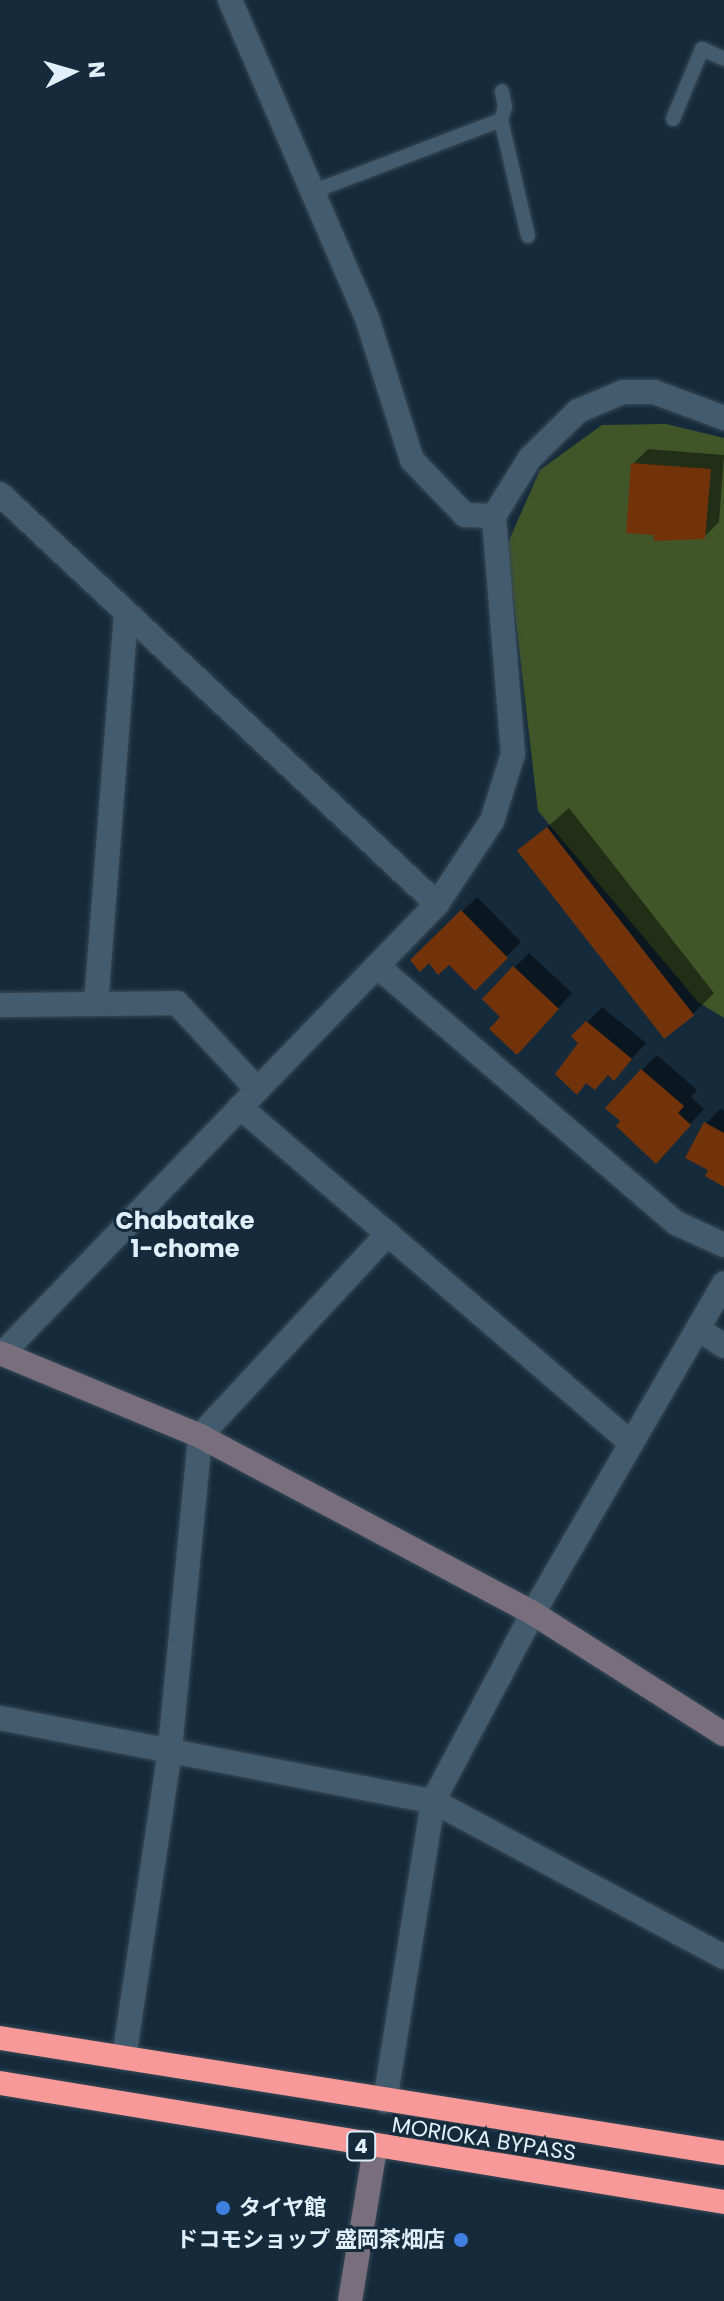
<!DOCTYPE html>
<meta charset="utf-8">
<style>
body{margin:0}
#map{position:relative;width:724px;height:2301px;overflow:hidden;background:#152b3c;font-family:Poppins,"Noto Sans JP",sans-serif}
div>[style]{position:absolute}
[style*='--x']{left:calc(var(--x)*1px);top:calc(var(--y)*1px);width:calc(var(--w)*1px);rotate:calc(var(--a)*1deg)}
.green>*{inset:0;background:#405629}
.shadow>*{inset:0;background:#0007}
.building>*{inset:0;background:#72330b;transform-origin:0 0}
.roads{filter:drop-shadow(0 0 2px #364856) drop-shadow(0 0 2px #364856)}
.lane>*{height:14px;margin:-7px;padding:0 7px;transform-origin:7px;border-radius:7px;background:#435b6e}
.street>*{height:24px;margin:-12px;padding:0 12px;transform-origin:12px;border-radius:12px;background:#435b6e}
.secondary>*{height:24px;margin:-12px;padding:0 12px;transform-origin:12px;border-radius:12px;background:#796e7b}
.highway>*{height:24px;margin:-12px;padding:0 12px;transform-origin:12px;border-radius:12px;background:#f79998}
.dots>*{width:22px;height:22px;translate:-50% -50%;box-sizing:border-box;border:4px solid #152b3c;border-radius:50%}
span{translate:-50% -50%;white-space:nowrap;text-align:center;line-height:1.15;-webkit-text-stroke:6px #152b3c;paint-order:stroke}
.shield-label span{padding:2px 6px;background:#152b3c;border:2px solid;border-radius:6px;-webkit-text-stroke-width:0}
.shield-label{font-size:20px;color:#e1effa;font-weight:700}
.street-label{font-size:22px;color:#e1effa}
.poi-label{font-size:22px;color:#e1effa;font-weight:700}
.left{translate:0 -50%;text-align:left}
.right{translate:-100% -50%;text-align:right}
.neighbourhood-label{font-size:24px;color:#e1effa;font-weight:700}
.north{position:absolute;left:32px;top:32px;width:80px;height:80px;-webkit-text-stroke:6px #152b3c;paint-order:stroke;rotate:85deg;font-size:22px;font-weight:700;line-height:32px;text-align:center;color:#e1effa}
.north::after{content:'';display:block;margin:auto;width:28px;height:36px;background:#e1effa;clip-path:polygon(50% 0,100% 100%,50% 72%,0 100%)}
</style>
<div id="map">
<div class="green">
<div style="clip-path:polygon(666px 424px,724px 438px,724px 1018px,698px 1002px,538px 811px,507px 545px,540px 470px,602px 425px)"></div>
</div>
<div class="shadow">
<div style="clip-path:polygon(648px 449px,724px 455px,719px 522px,704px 537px,633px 464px)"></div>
<div style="clip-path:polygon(569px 808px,714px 993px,693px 1014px,520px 851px)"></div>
<div style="clip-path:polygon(477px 897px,521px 942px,475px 988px,449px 962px,413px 960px)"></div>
<div style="clip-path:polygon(529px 953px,572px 993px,532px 1037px,503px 1017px,514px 968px)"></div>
<div style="clip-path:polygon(602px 1007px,646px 1043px,614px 1078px,574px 1036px)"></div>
<div style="clip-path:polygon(657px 1055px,697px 1090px,691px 1097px,704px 1109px,670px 1146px,642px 1070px)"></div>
<div style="clip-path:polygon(720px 1109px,724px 1111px,724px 1184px,711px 1169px,706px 1124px)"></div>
</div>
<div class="building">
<div style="clip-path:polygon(631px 463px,711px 469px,705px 539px,654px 541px,654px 535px,626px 533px)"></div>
<div style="left:547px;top:827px;width:239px;height:38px;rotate:52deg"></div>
<div style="clip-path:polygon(461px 910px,508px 958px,475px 991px,449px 965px,438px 975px,429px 963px,420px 972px,410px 960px)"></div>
<div style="clip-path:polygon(513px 966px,559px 1009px,517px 1055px,489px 1029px,500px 1017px,482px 999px)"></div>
<div style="clip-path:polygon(586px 1021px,632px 1059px,614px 1081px,608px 1075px,595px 1090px,586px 1083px,577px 1095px,555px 1074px,578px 1043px,571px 1036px)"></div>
<div style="clip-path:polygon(641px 1069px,684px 1106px,678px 1113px,691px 1125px,656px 1164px,616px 1126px,620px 1121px,605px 1108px)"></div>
<div style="clip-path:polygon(704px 1122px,724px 1133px,724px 1187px,705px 1176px,708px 1170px,685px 1158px)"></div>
</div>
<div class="roads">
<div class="lane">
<div style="--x:673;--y:119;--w:76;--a:-67.5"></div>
<div style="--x:702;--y:49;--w:24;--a:24"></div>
<div style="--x:501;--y:120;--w:14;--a:-73"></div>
<div style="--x:505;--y:107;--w:16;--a:-101"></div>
<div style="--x:312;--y:192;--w:202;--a:-20.9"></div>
<div style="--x:501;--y:120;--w:119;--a:76.9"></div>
</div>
<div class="street">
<div style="--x:230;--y:0;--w:346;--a:66.7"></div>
<div style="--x:367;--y:318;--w:149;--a:72.4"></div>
<div style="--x:412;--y:460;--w:76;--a:46.1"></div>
<div style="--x:465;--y:515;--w:29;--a:2"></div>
<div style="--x:494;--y:516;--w:68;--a:-58.2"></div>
<div style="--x:530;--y:458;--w:67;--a:-44.4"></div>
<div style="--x:578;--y:411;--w:49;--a:-22.9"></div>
<div style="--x:623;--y:392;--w:31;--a:0"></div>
<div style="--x:654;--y:392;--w:75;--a:20.4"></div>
<div style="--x:0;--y:494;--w:599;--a:43.17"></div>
<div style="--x:377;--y:966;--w:394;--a:40.7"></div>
<div style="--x:676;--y:1223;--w:53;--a:24.6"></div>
<div style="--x:96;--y:1004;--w:389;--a:-85.6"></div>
<div style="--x:0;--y:1005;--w:177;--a:-0.6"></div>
<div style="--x:177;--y:1003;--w:117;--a:47.1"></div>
<div style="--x:240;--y:1107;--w:516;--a:40.67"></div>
<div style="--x:698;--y:1329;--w:31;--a:33"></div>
<div style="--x:2;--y:1354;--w:626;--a:-45.97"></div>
<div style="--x:437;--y:904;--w:100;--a:-56.5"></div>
<div style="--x:492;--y:821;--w:70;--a:-72.6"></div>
<div style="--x:513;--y:754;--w:239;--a:-94.6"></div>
<div style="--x:0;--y:1718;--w:441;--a:10.9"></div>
<div style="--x:433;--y:1801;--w:330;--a:28.2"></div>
<div style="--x:124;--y:2058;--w:312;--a:-81.5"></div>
<div style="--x:170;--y:1749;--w:314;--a:-84.5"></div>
<div style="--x:200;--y:1436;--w:276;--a:-47.1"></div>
<div style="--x:385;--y:2101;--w:304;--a:-80.9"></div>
<div style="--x:433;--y:1801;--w:213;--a:-62"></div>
<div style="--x:533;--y:1613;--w:381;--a:-59.9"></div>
</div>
<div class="secondary">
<div style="--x:0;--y:1353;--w:217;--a:22.5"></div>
<div style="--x:200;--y:1436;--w:377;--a:28"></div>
<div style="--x:533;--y:1613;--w:226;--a:32.4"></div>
<div style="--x:350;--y:2301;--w:155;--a:-80.7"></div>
</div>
<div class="highway">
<div style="--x:0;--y:2038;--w:733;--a:9.03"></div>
<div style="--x:0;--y:2083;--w:734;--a:9.33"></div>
</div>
</div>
<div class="dots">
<div style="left:223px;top:2208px;background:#3f7fe0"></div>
<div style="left:461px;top:2240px;background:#3f7fe0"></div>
</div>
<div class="shield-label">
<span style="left:361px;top:2146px">4</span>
</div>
<div class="street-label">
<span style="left:484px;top:2139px;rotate:9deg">MORIOKA BYPASS</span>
</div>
<div class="poi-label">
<span class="left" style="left:239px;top:2208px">タイヤ館</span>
<span class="right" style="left:445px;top:2240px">ドコモショップ 盛岡茶畑店</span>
</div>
<div class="neighbourhood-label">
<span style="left:185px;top:1235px">Chabatake<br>1-chome</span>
</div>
<div class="north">N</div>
</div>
